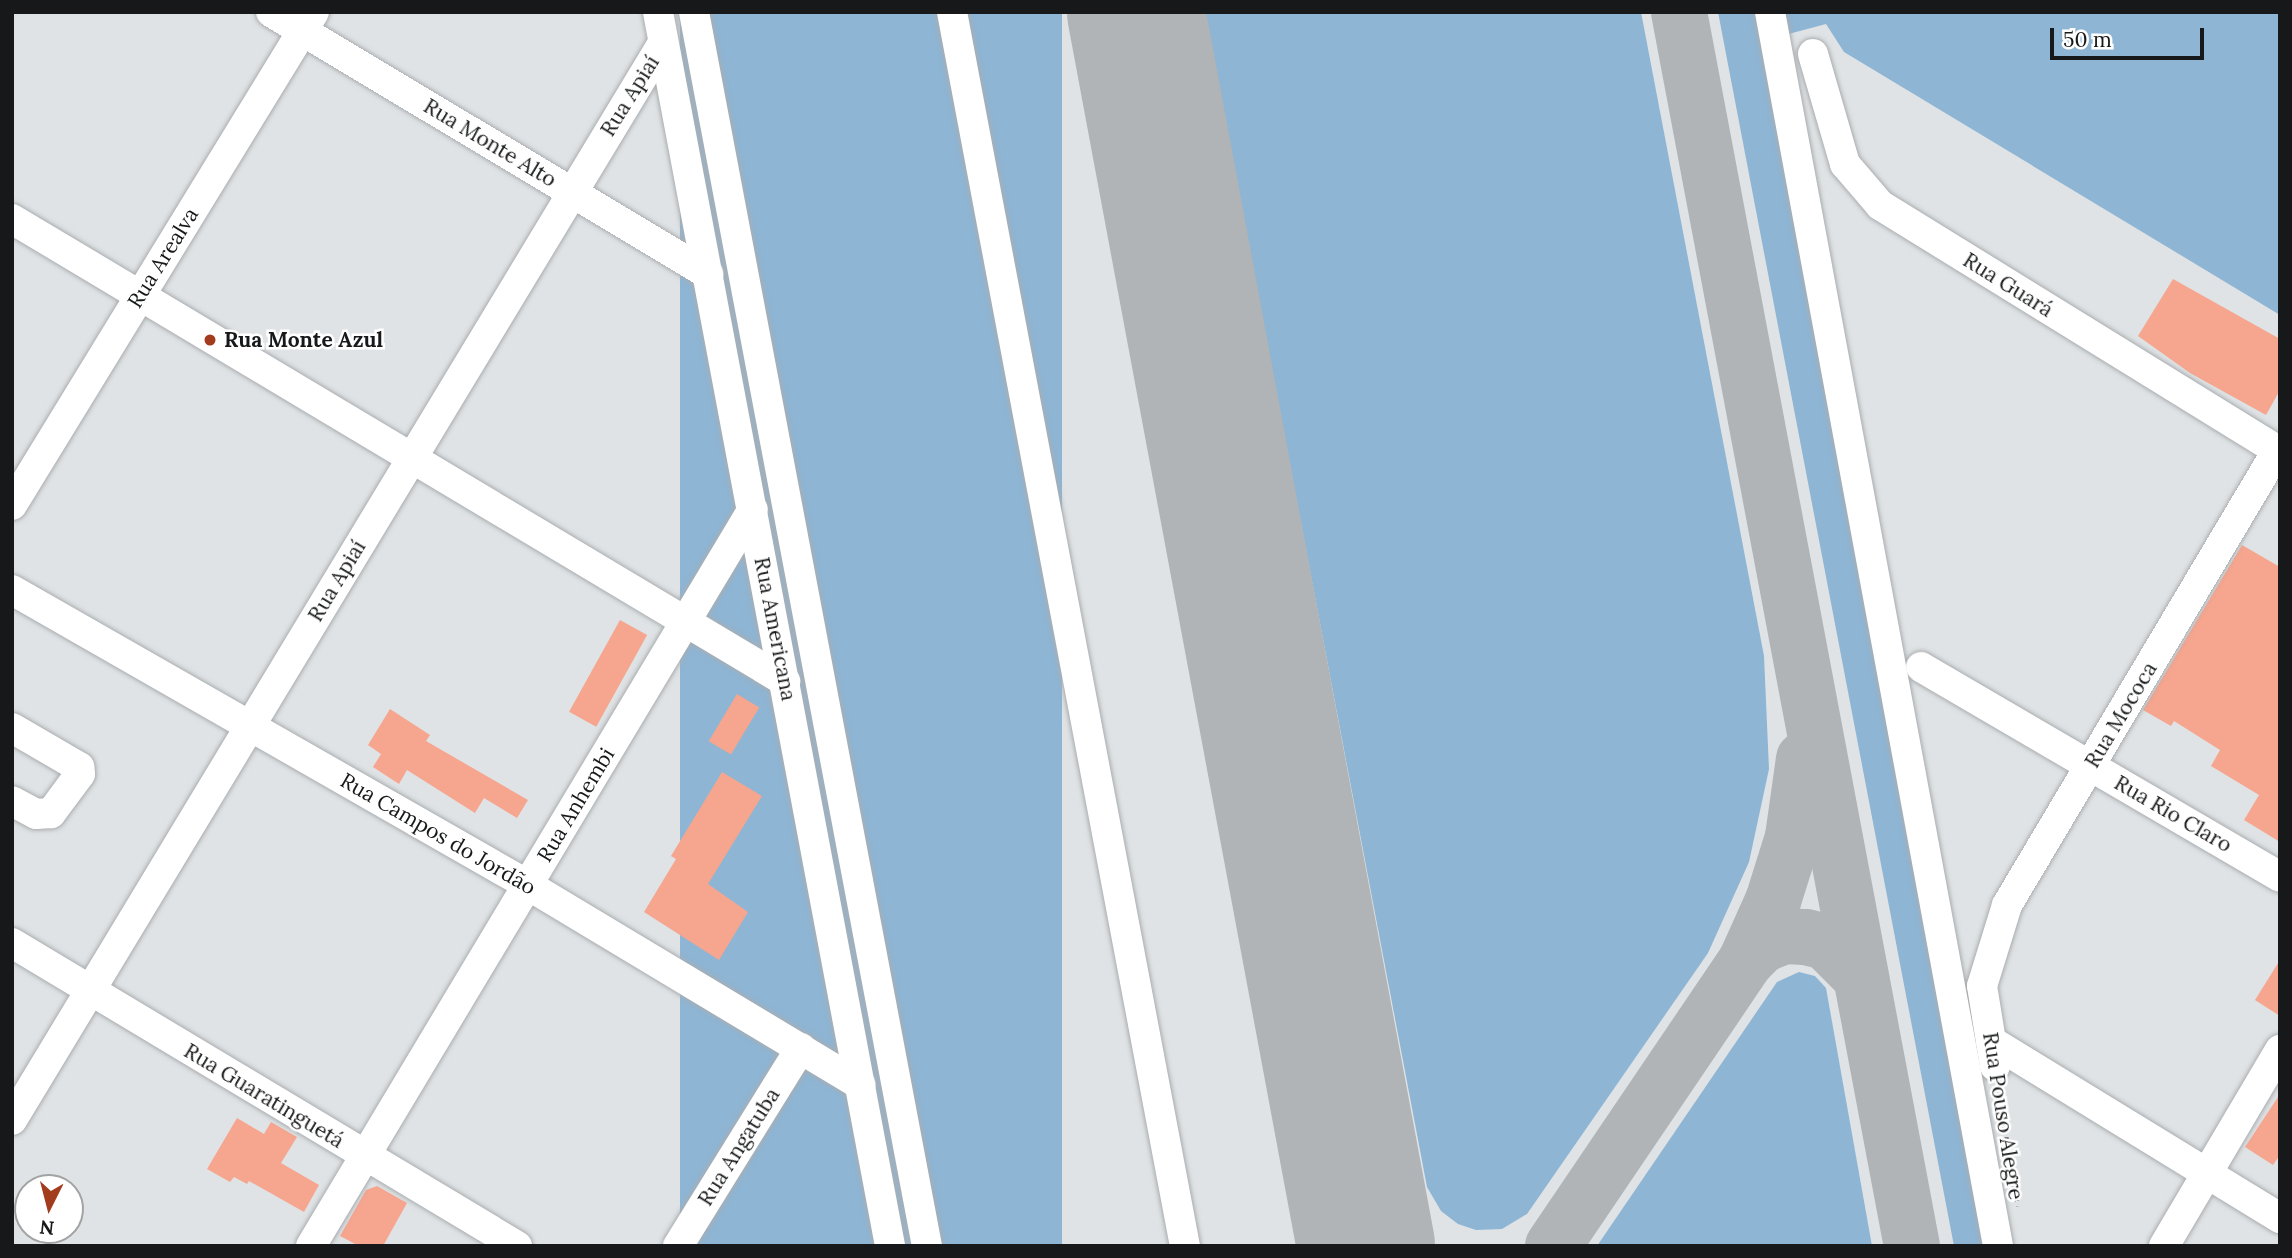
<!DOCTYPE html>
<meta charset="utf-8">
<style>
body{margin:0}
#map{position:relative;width:2292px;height:1258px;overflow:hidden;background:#dfe3e5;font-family:Lora,serif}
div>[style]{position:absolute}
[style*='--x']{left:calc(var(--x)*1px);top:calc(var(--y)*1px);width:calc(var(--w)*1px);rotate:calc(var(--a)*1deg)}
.green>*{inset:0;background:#8eb5d4;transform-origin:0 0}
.taxiway>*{height:56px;margin:-28px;padding:0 28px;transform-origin:28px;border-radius:28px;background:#b0b4b6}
.runway>*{height:138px;margin:-69px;padding:0 69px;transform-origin:69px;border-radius:69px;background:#b0b4b6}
.building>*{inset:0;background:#f6a58e;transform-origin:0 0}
.path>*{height:3.5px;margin-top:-1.75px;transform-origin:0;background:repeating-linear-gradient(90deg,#787b7c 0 2px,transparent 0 7px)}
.roads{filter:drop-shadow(0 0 2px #aaadb0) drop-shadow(0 0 2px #aaadb0)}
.minor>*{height:30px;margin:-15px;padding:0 15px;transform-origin:15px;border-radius:15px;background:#fff}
.dots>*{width:19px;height:19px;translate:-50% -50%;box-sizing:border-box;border:4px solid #fff;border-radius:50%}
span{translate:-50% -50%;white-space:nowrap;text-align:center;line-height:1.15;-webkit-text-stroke:5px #fff;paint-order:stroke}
.street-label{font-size:21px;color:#171819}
.poi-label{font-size:21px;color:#171819;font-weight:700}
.left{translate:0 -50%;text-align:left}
.frame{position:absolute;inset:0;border:14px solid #171819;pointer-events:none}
.north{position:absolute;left:14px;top:1174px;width:70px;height:70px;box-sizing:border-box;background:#fff;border:2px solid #a2a3a3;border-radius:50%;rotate:186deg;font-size:19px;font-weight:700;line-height:28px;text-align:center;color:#171819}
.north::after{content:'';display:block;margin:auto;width:24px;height:32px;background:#a33b1d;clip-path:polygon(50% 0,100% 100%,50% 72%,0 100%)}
.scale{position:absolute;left:2050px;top:28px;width:154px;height:32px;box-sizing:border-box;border:4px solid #171819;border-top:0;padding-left:9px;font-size:21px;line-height:24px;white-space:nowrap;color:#171819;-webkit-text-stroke:5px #fff;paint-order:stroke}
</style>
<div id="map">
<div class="green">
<div style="left:680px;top:12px;width:382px;height:1256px"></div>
<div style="clip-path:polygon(1204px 12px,1641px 12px,1764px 656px,1769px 769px,1749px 862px,1708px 953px,1527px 1214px,1502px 1229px,1476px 1230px,1458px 1224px,1441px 1211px,1427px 1187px)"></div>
<div style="clip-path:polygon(1718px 12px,2280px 12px,2280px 315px,1844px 52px,1826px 24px,1781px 36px,2011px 1246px,1954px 1246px)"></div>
<div style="clip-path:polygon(1799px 972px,1815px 976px,1826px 988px,1872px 1246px,1597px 1246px,1777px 982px)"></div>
</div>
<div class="taxiway">
<div style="--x:1679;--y:12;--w:1256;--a:79.31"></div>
<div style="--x:1746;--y:961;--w:23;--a:-45"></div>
<div style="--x:1762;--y:945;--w:24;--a:-22"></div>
<div style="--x:1784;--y:936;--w:22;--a:3"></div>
<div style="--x:1806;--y:937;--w:21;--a:14"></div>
<div style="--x:1826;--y:942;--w:49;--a:45"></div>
<div style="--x:1553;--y:1246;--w:344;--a:-55.9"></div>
<div style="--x:1746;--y:961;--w:66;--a:-65.8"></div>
<div style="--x:1773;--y:901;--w:67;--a:-72.6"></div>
<div style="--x:1793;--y:837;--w:79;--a:-82"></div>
</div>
<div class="runway">
<div style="--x:1136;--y:12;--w:1255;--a:79.44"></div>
</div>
<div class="building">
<div style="clip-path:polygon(2173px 279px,2280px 339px,2280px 390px,2266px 415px,2190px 373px,2138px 336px)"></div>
<div style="clip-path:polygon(2242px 545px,2280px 567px,2280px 842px,2244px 820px,2259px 795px,2211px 766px,2220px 750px,2174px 721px,2171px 726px,2143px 710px)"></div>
<div style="left:620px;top:620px;width:31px;height:105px;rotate:29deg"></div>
<div style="left:737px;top:694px;width:26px;height:55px;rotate:31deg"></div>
<div style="clip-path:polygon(390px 709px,430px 735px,426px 741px,528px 800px,517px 818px,484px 798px,475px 813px,407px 770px,399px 784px,373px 767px,381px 754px,368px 745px)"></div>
<div style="clip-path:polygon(722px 772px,762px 796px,708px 884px,748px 912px,719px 960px,644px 912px,676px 859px,671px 856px)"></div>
<div style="clip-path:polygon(2280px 960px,2280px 1016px,2255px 1000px)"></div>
<div style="clip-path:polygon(2280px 1094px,2280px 1155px,2273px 1165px,2245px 1147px)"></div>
<div style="clip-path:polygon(237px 1118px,264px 1134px,271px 1122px,297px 1137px,281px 1163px,319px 1185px,304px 1212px,249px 1181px,247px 1184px,234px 1177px,230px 1182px,207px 1169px)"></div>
<div style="clip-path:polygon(377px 1186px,407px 1203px,383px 1246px,359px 1246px,340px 1236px,366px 1190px)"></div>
</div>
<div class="path">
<div style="--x:1999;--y:1089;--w:119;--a:80.8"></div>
</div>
<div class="roads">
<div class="minor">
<div style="--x:271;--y:12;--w:510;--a:30.94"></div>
<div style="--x:658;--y:12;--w:1256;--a:79.35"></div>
<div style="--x:694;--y:12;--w:1256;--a:79.31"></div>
<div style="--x:952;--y:12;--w:1256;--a:79.31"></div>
<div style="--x:1770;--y:12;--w:1255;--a:79.53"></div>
<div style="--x:1813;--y:54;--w:115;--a:73.8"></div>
<div style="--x:1845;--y:164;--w:54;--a:49.5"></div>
<div style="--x:1880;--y:205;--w:470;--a:31.7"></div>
<div style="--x:12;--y:219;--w:901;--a:30.87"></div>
<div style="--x:12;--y:505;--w:578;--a:-58.51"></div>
<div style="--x:12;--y:590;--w:594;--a:29.76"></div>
<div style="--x:528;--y:885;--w:388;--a:31"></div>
<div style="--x:1921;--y:667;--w:416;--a:30.3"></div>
<div style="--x:12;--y:728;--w:78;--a:30.2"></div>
<div style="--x:79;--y:767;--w:7;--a:82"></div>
<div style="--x:80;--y:774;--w:49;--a:126.6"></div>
<div style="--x:51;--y:813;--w:15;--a:176"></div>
<div style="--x:36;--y:814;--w:27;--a:-152"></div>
<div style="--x:12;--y:943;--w:589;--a:30.96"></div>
<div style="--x:1991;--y:1041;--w:339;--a:31.5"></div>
<div style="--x:1995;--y:1066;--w:81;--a:-99.2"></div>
<div style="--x:1982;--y:986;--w:85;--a:-72.8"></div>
<div style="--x:2007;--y:905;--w:528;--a:-59.26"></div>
<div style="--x:12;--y:1120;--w:1258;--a:-58.85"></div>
<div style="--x:311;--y:1246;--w:859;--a:-59.05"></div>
<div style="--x:678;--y:1246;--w:233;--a:-58.2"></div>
<div style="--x:2164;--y:1246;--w:228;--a:-59.4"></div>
</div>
</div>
<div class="dots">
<div style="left:210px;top:340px;background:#a33b1d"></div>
</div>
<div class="street-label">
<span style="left:630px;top:96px;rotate:-58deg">Rua Apiaí</span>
<span style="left:490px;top:143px;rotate:31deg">Rua Monte Alto</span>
<span style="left:163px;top:258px;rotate:-58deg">Rua Arealva</span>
<span style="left:2008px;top:285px;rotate:32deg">Rua Guará</span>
<span style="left:337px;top:581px;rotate:-59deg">Rua Apiaí</span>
<span style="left:775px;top:629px;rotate:79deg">Rua Americana</span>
<span style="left:2121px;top:715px;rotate:-59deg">Rua Mococa</span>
<span style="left:576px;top:805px;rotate:-59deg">Rua Anhembi</span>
<span style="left:2173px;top:814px;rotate:30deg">Rua Rio Claro</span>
<span style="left:438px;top:834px;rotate:30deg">Rua Campos do Jordão</span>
<span style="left:264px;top:1096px;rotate:31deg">Rua Guaratinguetá</span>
<span style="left:2003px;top:1116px;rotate:81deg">Rua Pouso Alegre</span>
<span style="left:739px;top:1147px;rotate:-58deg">Rua Angatuba</span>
</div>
<div class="poi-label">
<span class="left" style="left:224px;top:340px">Rua Monte Azul</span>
</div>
<div class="frame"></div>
<div class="north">N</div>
<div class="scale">50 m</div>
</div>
